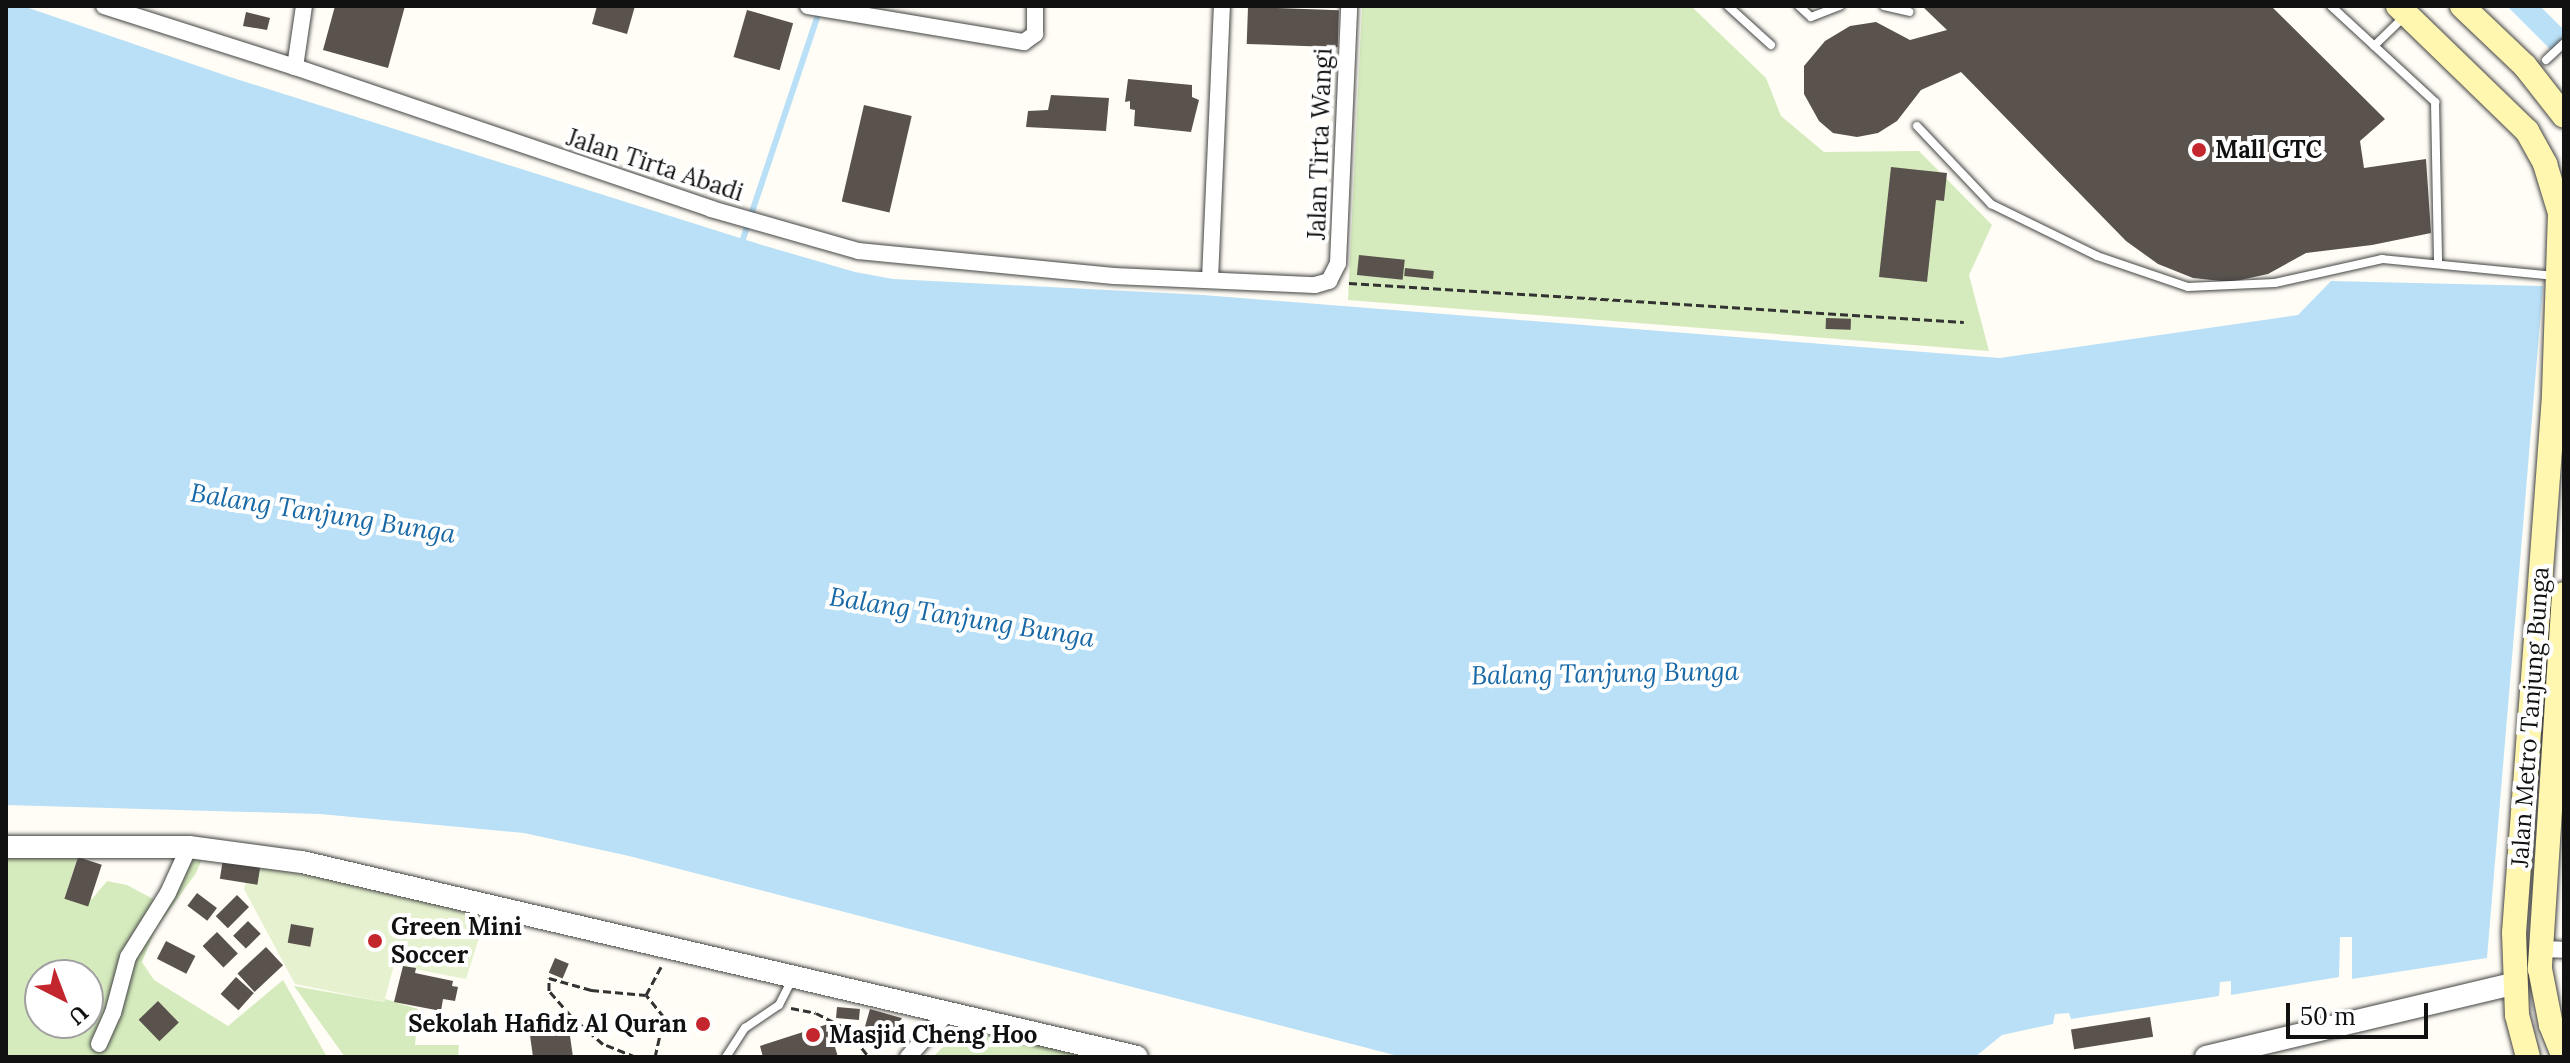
<!DOCTYPE html>
<style>
body{margin:0}
#map{position:relative;width:2570px;height:1063px;overflow:hidden;background:#fffdf5;font-family:Lora,serif}
div>[style]{position:absolute}
[style*='--x']{left:calc(var(--x)*1px);top:calc(var(--y)*1px);width:calc(var(--w)*1px);rotate:calc(var(--a)*1deg)}
.green>*{inset:0;background:#d5ebbd}
.pitch>*{inset:0;background:#e6f2cf}
.water>*{inset:0;background:#b9e0f7}
.stream>*{height:6px;margin:-3px;padding:0 3px;transform-origin:3px;border-radius:3px;background:#b9e0f7}
.building>*{inset:0;background:#5a524d;transform-origin:0 0}
.path>*{height:3px;margin-top:-1.5px;transform-origin:0;background:repeating-linear-gradient(90deg,#333 0 8px,transparent 0 12px)}
.roads{filter:drop-shadow(0 0 2px #444) drop-shadow(0 0 2px #444)}
.service>*{height:8px;margin:-4px;padding:0 4px;transform-origin:4px;border-radius:4px;background:#fff}
.minor>*{height:16px;margin:-8px;padding:0 8px;transform-origin:8px;border-radius:8px;background:#fff}
.tertiary>*{height:22px;margin:-11px;padding:0 11px;transform-origin:11px;border-radius:11px;background:#fff}
.secondary>*{height:24px;margin:-12px;padding:0 12px;transform-origin:12px;border-radius:12px;background:#fff6b0}
.dots>*{width:22px;height:22px;translate:-50% -50%;box-sizing:border-box;border:4px solid #fff;border-radius:50%}
span{translate:-50% -50%;white-space:nowrap;text-align:center;line-height:1.15;-webkit-text-stroke:8px #fff;paint-order:stroke}
.street-label{font-size:24px;color:#111}
.poi-label{font-size:24px;color:#111;font-weight:700}
.left{translate:0 -50%;text-align:left}
.right{translate:-100% -50%;text-align:right}
.water-label{font-size:26px;color:#1768a6;font-style:italic}
.frame{position:absolute;inset:0;border:8px solid #111;pointer-events:none}
.north{position:absolute;left:24px;top:959px;width:80px;height:80px;box-sizing:border-box;background:#fff;border:2px solid #a0a0a0;border-radius:50%;rotate:138deg;font-size:22px;font-weight:700;line-height:32px;text-align:center;color:#111}
.north::after{content:'';display:block;margin:auto;width:28px;height:36px;background:#c4262e;clip-path:polygon(50% 0,100% 100%,50% 72%,0 100%)}
.scale{position:absolute;left:2286px;top:1003px;width:142px;height:36px;box-sizing:border-box;border:4px solid #111;border-top:0;padding-left:10px;font-size:24px;line-height:28px;white-space:nowrap;color:#111;-webkit-text-stroke:6px #fff;paint-order:stroke}
</style>
<div id="map">
<div class="green">
<div style="clip-path:polygon(1362px 6px,1691px 6px,1766px 78px,1781px 116px,1824px 152px,1919px 151px,1992px 225px,1969px 275px,1989px 351px,1348px 300px)"></div>
<div style="clip-path:polygon(evenodd,182px 845px,207px 847px,196px 873px,155px 930px,142px 962px,154px 980px,228px 1026px,283px 980px,327px 1057px,6px 1057px,6px 851px,80px 849px,68px 888px,92px 899px,107px 881px,127px 885px,157px 901px,182px 845px,40px 975px,88px 975px,88px 1023px,40px 1023px,40px 975px)"></div>
<div style="clip-path:polygon(294px 986px,384px 1002px,385px 999px,418px 1009px,415px 1045px,459px 1045px,458px 1057px,345px 1057px)"></div>
<div style="clip-path:polygon(982px 1027px,1145px 1057px,933px 1057px,950px 1040px)"></div>
</div>
<div class="pitch">
<div style="clip-path:polygon(250px 865px,359px 884px,486px 916px,466px 979px,394px 965px,384px 1002px,295px 984px,244px 889px)"></div>
</div>
<div class="water">
<div style="clip-path:polygon(6px 6px,23px 6px,230px 77px,762px 245px,855px 272px,893px 279px,1203px 295px,2000px 358px,2298px 315px,2331px 281px,2543px 286px,2487px 958px,2352px 979px,2352px 937px,2340px 937px,2339px 977px,2231px 995px,2231px 981px,2220px 982px,2219px 996px,2071px 1019px,2069px 1013px,2055px 1014px,2053px 1024px,2002px 1035px,1975px 1057px,1402px 1057px,629px 856px,524px 833px,320px 814px,6px 805px)"></div>
<div style="clip-path:polygon(2507px 6px,2540px 6px,2564px 30px,2564px 40px,2553px 52px)"></div>
</div>
<div class="stream">
<div style="--x:743;--y:239;--w:243;--a:-71.5"></div>
</div>
<div class="building">
<div style="clip-path:polygon(335px 6px,405px 6px,388px 68px,323px 50px)"></div>
<div style="clip-path:polygon(597px 6px,635px 6px,627px 34px,592px 24px)"></div>
<div style="clip-path:polygon(1922px 6px,2271px 6px,2385px 119px,2360px 141px,2364px 168px,2426px 159px,2431px 233px,2372px 245px,2306px 253px,2268px 274px,2231px 282px,2193px 278px,2158px 264px,2126px 241px,1961px 72px,1921px 90px,1897px 121px,1878px 133px,1857px 137px,1833px 133px,1819px 121px,1804px 94px,1804px 66px,1825px 41px,1850px 26px,1876px 22px,1910px 40px,1947px 30px)"></div>
<div style="left:1248px;top:7px;width:91px;height:37px;rotate:2deg"></div>
<div style="left:747px;top:10px;width:48px;height:49px;rotate:16deg"></div>
<div style="clip-path:polygon(246px 12px,270px 18px,267px 30px,243px 26px)"></div>
<div style="clip-path:polygon(1128px 79px,1192px 85px,1192px 97px,1199px 100px,1191px 132px,1134px 126px,1135px 110px,1130px 109px,1130px 101px,1125px 102px)"></div>
<div style="clip-path:polygon(1051px 95px,1109px 98px,1106px 131px,1026px 127px,1028px 111px,1048px 110px)"></div>
<div style="left:864px;top:105px;width:49px;height:99px;rotate:13deg"></div>
<div style="clip-path:polygon(1891px 167px,1947px 173px,1944px 201px,1936px 200px,1927px 282px,1879px 277px)"></div>
<div style="left:1359px;top:255px;width:46px;height:20px;rotate:6deg"></div>
<div style="left:1405px;top:268px;width:29px;height:8px;rotate:6deg"></div>
<div style="left:1826px;top:318px;width:25px;height:11px;rotate:2deg"></div>
<div style="left:78px;top:857px;width:25px;height:44px;rotate:18deg"></div>
<div style="left:223px;top:859px;width:38px;height:20px;rotate:9deg"></div>
<div style="left:197px;top:893px;width:25px;height:16px;rotate:37deg"></div>
<div style="left:237px;top:895px;width:17px;height:30px;rotate:45deg"></div>
<div style="left:248px;top:921px;width:18px;height:21px;rotate:45deg"></div>
<div style="left:291px;top:924px;width:23px;height:19px;rotate:10deg"></div>
<div style="left:217px;top:932px;width:30px;height:20px;rotate:46deg"></div>
<div style="left:166px;top:941px;width:33px;height:20px;rotate:27deg"></div>
<div style="left:266px;top:947px;width:25px;height:39px;rotate:47deg"></div>
<div style="left:555px;top:958px;width:15px;height:16px;rotate:23deg"></div>
<div style="clip-path:polygon(403px 966px,416px 968px,415px 973px,453px 981px,452px 986px,458px 987px,455px 1001px,443px 999px,441px 1011px,394px 1002px)"></div>
<div style="left:236px;top:977px;width:24px;height:23px;rotate:42deg"></div>
<div style="left:158px;top:1001px;width:30px;height:27px;rotate:46deg"></div>
<div style="left:837px;top:1007px;width:23px;height:11px;rotate:5deg"></div>
<div style="left:870px;top:1009px;width:33px;height:18px;rotate:16deg"></div>
<div style="clip-path:polygon(567px 1015px,573px 1057px,533px 1057px,528px 1021px)"></div>
<div style="left:2150px;top:1017px;width:20px;height:80px;rotate:81deg"></div>
<div style="clip-path:polygon(828px 1024px,838px 1057px,763px 1057px,760px 1046px)"></div>
</div>
<div class="path">
<div style="--x:1349;--y:283;--w:616;--a:3.63"></div>
<div style="--x:791;--y:1008;--w:25;--a:11"></div>
<div style="--x:816;--y:1013;--w:35;--a:27"></div>
<div style="--x:847;--y:1029;--w:36;--a:52"></div>
<div style="--x:636;--y:1057;--w:35;--a:-158"></div>
<div style="--x:603;--y:1044;--w:43;--a:-138.8"></div>
<div style="--x:571;--y:1016;--w:33;--a:-131"></div>
<div style="--x:549;--y:991;--w:13;--a:-90"></div>
<div style="--x:549;--y:978;--w:44;--a:15.9"></div>
<div style="--x:591;--y:990;--w:55;--a:5.2"></div>
<div style="--x:655;--y:1057;--w:41;--a:-77.3"></div>
<div style="--x:664;--y:1017;--w:28;--a:-129"></div>
<div style="--x:646;--y:995;--w:32;--a:-62"></div>
</div>
<div class="roads">
<div class="service">
<div style="--x:1728;--y:6;--w:58;--a:42.2"></div>
<div style="--x:1799;--y:6;--w:16;--a:43"></div>
<div style="--x:1811;--y:17;--w:31;--a:-21"></div>
<div style="--x:1884;--y:6;--w:26;--a:13"></div>
<div style="--x:2331;--y:6;--w:142;--a:42.7"></div>
<div style="--x:2435;--y:102;--w:162;--a:88.9"></div>
<div style="--x:2374;--y:46;--w:45;--a:-44.1"></div>
<div style="--x:2546;--y:60;--w:25;--a:-43"></div>
<div style="--x:1917;--y:126;--w:108;--a:46.5"></div>
<div style="--x:1991;--y:204;--w:118;--a:26.1"></div>
<div style="--x:2097;--y:256;--w:96;--a:18.8"></div>
<div style="--x:2188;--y:287;--w:87;--a:-2.6"></div>
<div style="--x:2275;--y:283;--w:110;--a:-12.6"></div>
<div style="--x:2382;--y:259;--w:175;--a:5.6"></div>
<div style="--x:726;--y:1057;--w:35;--a:-57"></div>
<div style="--x:745;--y:1028;--w:41;--a:-34.1"></div>
<div style="--x:779;--y:1005;--w:31;--a:-63"></div>
</div>
<div class="minor">
<div style="--x:104;--y:6;--w:201;--a:17.7"></div>
<div style="--x:295;--y:67;--w:440;--a:18.8"></div>
<div style="--x:711;--y:209;--w:153;--a:15.9"></div>
<div style="--x:858;--y:251;--w:257;--a:5.6"></div>
<div style="--x:1114;--y:276;--w:201;--a:2.6"></div>
<div style="--x:1315;--y:285;--w:15;--a:-16"></div>
<div style="--x:1329;--y:281;--w:20;--a:-63"></div>
<div style="--x:1338;--y:263;--w:257;--a:-87.5"></div>
<div style="--x:808;--y:6;--w:219;--a:9.5"></div>
<div style="--x:1024;--y:42;--w:14;--a:-36"></div>
<div style="--x:1035;--y:34;--w:28;--a:-90"></div>
<div style="--x:295;--y:67;--w:62;--a:-81.6"></div>
<div style="--x:1210;--y:279;--w:273;--a:-87.5"></div>
<div style="--x:2541;--y:949;--w:23;--a:2"></div>
<div style="--x:99;--y:1044;--w:34;--a:-66"></div>
<div style="--x:113;--y:1013;--w:58;--a:-75"></div>
<div style="--x:128;--y:957;--w:75;--a:-58"></div>
<div style="--x:168;--y:893;--w:51;--a:-65.5"></div>
<div style="--x:908;--y:1057;--w:59;--a:-48.4"></div>
</div>
<div class="tertiary">
<div style="--x:6;--y:847;--w:183;--a:0"></div>
<div style="--x:189;--y:847;--w:114;--a:7.6"></div>
<div style="--x:302;--y:862;--w:857;--a:13.14"></div>
<div style="--x:2206;--y:1057;--w:319;--a:-13.4"></div>
</div>
<div class="secondary">
<div style="--x:2398;--y:6;--w:180;--a:44.1"></div>
<div style="--x:2527;--y:131;--w:38;--a:61"></div>
<div style="--x:2545;--y:164;--w:51;--a:73"></div>
<div style="--x:2560;--y:213;--w:183;--a:91.9"></div>
<div style="--x:2554;--y:396;--w:538;--a:94.26"></div>
<div style="--x:2514;--y:933;--w:82;--a:87.9"></div>
<div style="--x:2517;--y:1015;--w:43;--a:75.3"></div>
<div style="--x:2462;--y:6;--w:87;--a:43.6"></div>
<div style="--x:2525;--y:66;--w:63;--a:52"></div>
<div style="--x:2564;--y:594;--w:376;--a:93.7"></div>
<div style="--x:2540;--y:969;--w:57;--a:78.9"></div>
<div style="--x:2551;--y:1025;--w:35;--a:68"></div>
</div>
</div>
<div class="dots">
<div style="left:2199px;top:150px;background:#c4262e"></div>
<div style="left:375px;top:941px;background:#c4262e"></div>
<div style="left:703px;top:1024px;background:#c4262e"></div>
<div style="left:813px;top:1035px;background:#c4262e"></div>
</div>
<div class="street-label">
<span style="left:1320px;top:144px;rotate:-88deg">Jalan Tirta Wangi</span>
<span style="left:655px;top:165px;rotate:18deg">Jalan Tirta Abadi</span>
<span style="left:2530px;top:717px;rotate:-86deg">Jalan Metro Tanjung Bunga</span>
</div>
<div class="poi-label">
<span class="left" style="left:2215px;top:150px">Mall GTC</span>
<span class="left" style="left:391px;top:941px">Green Mini<br>Soccer</span>
<span class="right" style="left:687px;top:1024px">Sekolah Hafidz Al Quran</span>
<span class="left" style="left:829px;top:1035px">Masjid Cheng Hoo</span>
</div>
<div class="water-label">
<span style="left:323px;top:513px;rotate:9deg">Balang Tanjung Bunga</span>
<span style="left:962px;top:617px;rotate:9deg">Balang Tanjung Bunga</span>
<span style="left:1605px;top:673px;rotate:-1deg">Balang Tanjung Bunga</span>
</div>
<div class="frame"></div>
<div class="north">U</div>
<div class="scale">50 m</div>
</div>
